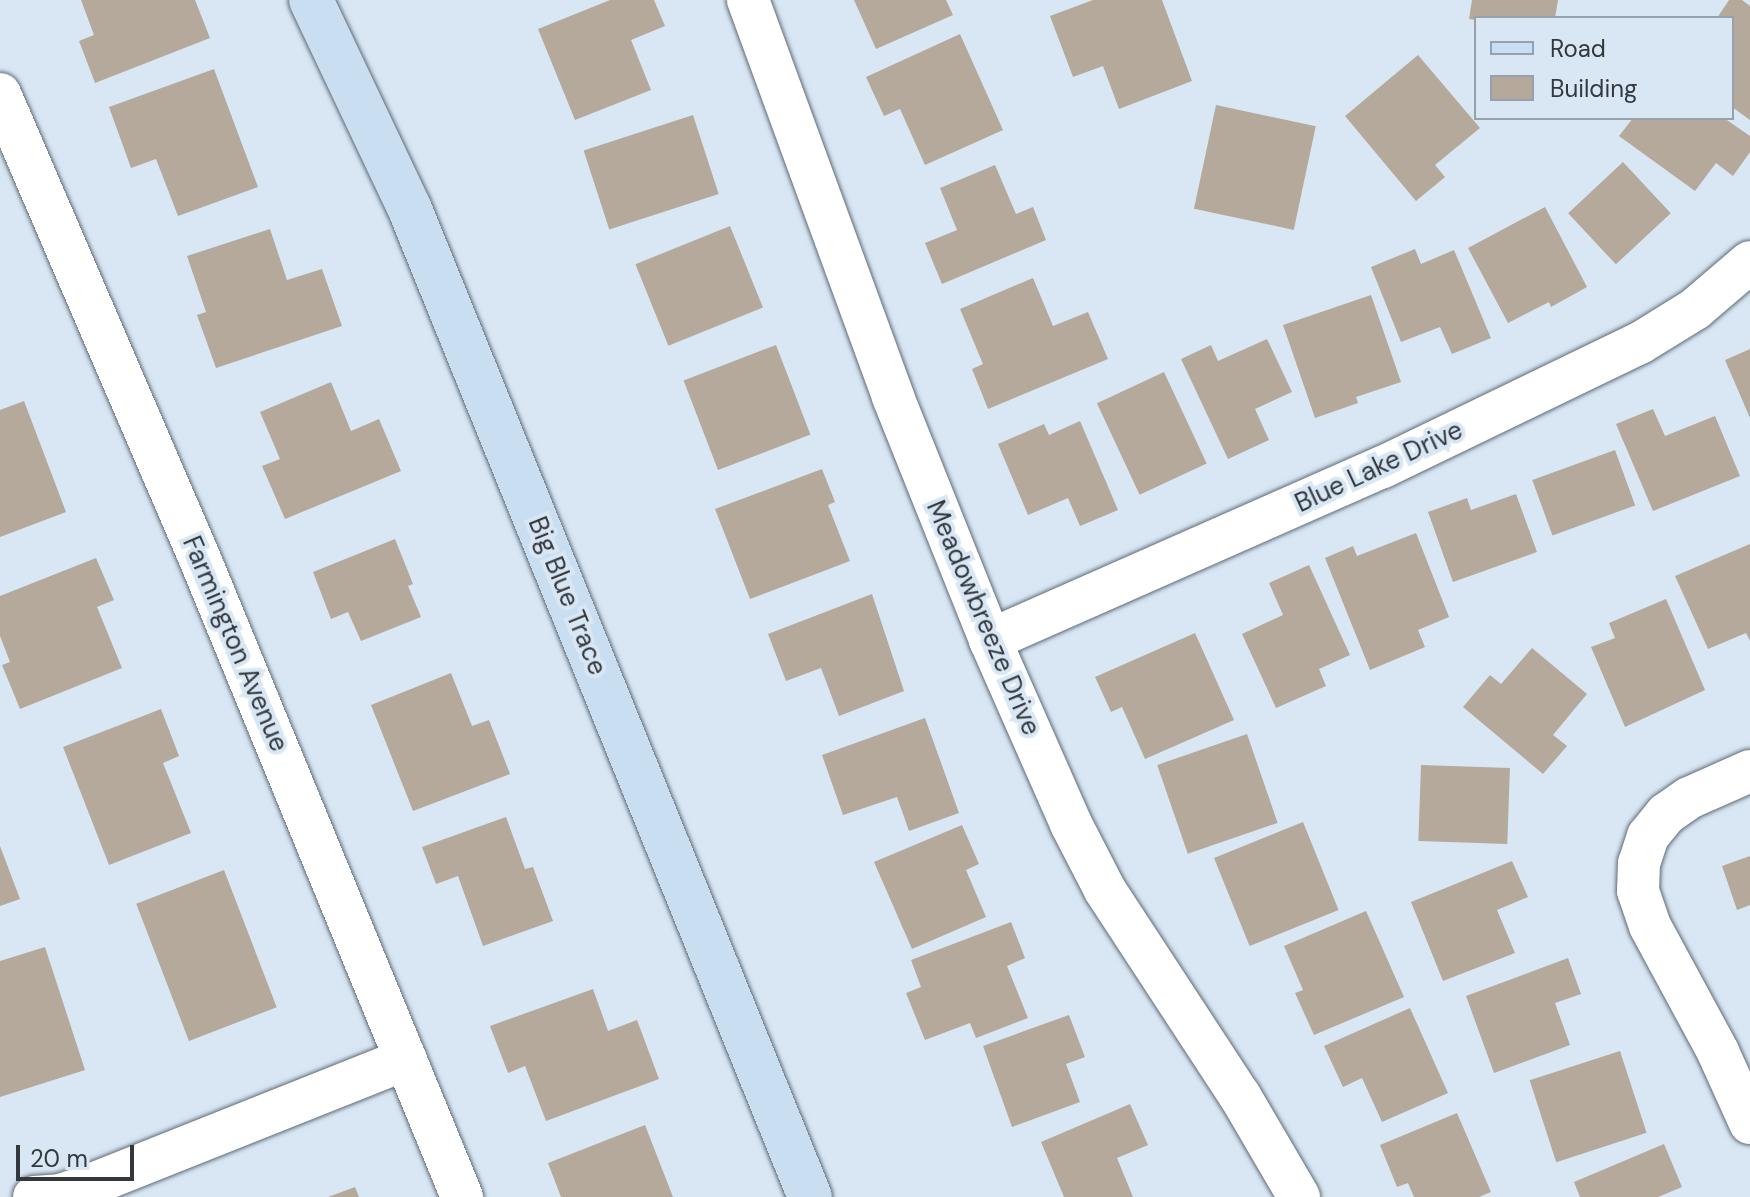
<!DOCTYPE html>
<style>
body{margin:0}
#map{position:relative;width:1750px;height:1197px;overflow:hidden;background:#d9e7f4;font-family:"DM Sans",sans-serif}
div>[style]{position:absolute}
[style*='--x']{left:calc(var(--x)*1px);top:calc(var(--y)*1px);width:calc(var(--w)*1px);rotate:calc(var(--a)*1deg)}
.building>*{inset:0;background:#b4a99b;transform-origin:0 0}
.roads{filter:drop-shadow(0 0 2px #5f6b77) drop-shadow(0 0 2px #5f6b77)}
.street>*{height:42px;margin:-21px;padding:0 21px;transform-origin:21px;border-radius:21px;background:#fff}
.secondary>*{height:44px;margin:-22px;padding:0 22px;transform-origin:22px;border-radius:22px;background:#c9def0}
span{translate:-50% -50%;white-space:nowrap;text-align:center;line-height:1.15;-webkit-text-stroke:8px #d9e7f4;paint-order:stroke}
.street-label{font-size:26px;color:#33383d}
.legend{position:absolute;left:1474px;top:16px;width:260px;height:104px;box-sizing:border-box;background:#d9e7f4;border:2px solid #97a1ab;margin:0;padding:10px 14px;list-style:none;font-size:24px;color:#33383d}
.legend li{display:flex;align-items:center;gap:16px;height:40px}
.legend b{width:40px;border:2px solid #97a1ab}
.scale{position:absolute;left:16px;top:1145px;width:118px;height:36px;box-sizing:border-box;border:4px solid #33383d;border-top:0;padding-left:10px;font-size:24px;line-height:28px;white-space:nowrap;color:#33383d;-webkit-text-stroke:6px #d9e7f4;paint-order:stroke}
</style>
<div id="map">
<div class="building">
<div style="clip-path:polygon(81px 0,195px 0,210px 38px,95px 83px,79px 41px,94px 35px)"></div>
<div style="clip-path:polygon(610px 0,654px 0,665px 26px,631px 40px,651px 90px,575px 120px,538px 29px)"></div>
<div style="clip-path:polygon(854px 0,946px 0,953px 15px,876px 49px)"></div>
<div style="clip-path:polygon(1093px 0,1162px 0,1192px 81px,1119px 109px,1103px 66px,1073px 77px,1050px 16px)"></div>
<div style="clip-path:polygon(1472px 0,1558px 0,1555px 18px,1476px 20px,1469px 19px)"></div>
<div style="clip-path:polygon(1729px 0,1742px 0,1750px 6px,1750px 120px,1732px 107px,1732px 18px,1717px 18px)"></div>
<div style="clip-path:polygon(960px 34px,1003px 130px,925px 165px,900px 109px,884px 116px,866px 77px)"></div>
<div style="clip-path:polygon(1418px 55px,1480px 128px,1435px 165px,1445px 177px,1416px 201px,1345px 116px)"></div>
<div style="clip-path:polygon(214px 69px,258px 187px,178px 216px,156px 159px,131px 168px,109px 107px)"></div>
<div style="left:1216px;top:105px;width:102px;height:106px;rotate:12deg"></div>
<div style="left:693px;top:115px;width:83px;height:115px;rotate:72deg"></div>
<div style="clip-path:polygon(1633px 118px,1724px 118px,1750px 136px,1750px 152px,1733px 176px,1716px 163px,1695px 191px,1619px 136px)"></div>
<div style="left:1623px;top:162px;width:70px;height:75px;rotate:47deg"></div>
<div style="clip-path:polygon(995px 165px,1016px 214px,1033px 207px,1046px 240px,942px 284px,925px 243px,957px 230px,940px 188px)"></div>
<div style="clip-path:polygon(1545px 207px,1587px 287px,1551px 307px,1549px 302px,1508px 323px,1468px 248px)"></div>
<div style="left:730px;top:226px;width:88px;height:102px;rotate:68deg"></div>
<div style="clip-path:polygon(270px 229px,287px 280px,322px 269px,342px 326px,216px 368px,197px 315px,206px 312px,187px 256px)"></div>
<div style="clip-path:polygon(1415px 249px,1421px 264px,1454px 250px,1491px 338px,1452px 354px,1440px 327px,1401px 342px,1371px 267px)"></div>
<div style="clip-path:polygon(1033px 278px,1053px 326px,1088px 312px,1108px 359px,988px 409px,972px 369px,983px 364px,960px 309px)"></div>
<div style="clip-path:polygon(1371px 295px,1401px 382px,1356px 397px,1358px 403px,1315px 418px,1283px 325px)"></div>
<div style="clip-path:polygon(1267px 339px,1292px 392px,1255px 409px,1269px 440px,1228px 459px,1181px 359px,1211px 345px,1218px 361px)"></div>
<div style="left:776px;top:345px;width:96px;height:99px;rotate:69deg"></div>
<div style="clip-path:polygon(1750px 349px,1750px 418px,1725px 360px)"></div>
<div style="left:1164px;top:372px;width:101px;height:74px;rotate:65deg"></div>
<div style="clip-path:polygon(331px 382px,351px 431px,379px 419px,401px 471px,285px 519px,262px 466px,280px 459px,260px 412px)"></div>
<div style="clip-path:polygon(24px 401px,66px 512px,0 537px,0 410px)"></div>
<div style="clip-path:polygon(1653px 409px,1665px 436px,1715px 416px,1740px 476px,1653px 511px,1616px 424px)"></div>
<div style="clip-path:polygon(1080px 421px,1118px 510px,1080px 526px,1068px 498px,1028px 515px,998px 444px,1044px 424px,1049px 435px)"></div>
<div style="left:1615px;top:450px;width:59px;height:88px;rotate:70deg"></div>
<div style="clip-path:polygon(822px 469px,835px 502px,828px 505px,850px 561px,750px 599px,715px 509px)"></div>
<div style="clip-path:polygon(1516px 494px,1537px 552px,1453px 582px,1428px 512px,1467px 498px,1471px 510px)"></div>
<div style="clip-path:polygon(1416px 533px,1449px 617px,1418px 630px,1425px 647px,1370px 670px,1325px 558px,1353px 546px,1357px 556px)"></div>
<div style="clip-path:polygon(395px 539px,413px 584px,408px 586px,421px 617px,361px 641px,348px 612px,331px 619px,313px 572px)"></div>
<div style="clip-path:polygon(1750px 544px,1750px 641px,1746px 633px,1708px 649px,1675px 576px)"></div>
<div style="clip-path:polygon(96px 558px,114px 600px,97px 607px,122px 668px,20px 709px,2px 665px,10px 662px,0 636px,0 596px)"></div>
<div style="clip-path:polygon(1309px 565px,1350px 655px,1319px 669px,1326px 686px,1276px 708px,1242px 634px,1283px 615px,1269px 583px)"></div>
<div style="clip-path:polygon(872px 594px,904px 691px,839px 716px,821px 668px,786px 681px,768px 634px)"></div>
<div style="clip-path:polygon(1666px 599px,1705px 690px,1625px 727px,1591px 647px,1615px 638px,1609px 623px)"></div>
<div style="clip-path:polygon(1195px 633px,1234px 720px,1145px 759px,1122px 707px,1111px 712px,1095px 677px)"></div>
<div style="clip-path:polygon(1532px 648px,1587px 694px,1553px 735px,1567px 746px,1543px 774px,1463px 707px,1490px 675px,1501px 684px)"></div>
<div style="clip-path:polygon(451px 673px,472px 726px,489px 720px,510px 774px,413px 811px,371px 705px)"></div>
<div style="clip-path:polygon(161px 709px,179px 756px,163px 763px,191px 833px,109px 865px,63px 747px)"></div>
<div style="clip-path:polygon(925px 718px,959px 813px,909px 831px,897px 797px,843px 815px,822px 755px)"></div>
<div style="left:1247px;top:734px;width:94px;height:95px;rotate:71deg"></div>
<div style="left:1421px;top:765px;width:89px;height:76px;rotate:2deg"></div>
<div style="clip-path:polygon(506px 817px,525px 869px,533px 867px,553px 921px,483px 946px,458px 876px,436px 884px,422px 847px)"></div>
<div style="left:1303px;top:822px;width:95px;height:96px;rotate:68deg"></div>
<div style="clip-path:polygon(962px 825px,979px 864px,966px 870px,986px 917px,912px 949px,874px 862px)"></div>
<div style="clip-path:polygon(0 846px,20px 899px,0 906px)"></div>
<div style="clip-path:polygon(1750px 856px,1750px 905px,1737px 910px,1722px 866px)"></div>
<div style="clip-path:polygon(1512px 861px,1528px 897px,1497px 910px,1515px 953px,1443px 981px,1411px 902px)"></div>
<div style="left:224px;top:870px;width:147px;height:94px;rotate:69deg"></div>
<div style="clip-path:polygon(1366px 911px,1404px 997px,1314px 1035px,1295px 993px,1303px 990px,1284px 946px)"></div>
<div style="clip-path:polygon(1011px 922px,1025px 958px,1007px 966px,1028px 1018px,976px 1038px,970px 1023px,925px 1040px,906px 993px,921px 987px,911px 960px)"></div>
<div style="clip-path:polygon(45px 947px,85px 1070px,0 1097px,0 961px)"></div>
<div style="clip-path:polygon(1568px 958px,1581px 994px,1555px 1003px,1570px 1045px,1494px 1073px,1466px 996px)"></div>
<div style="clip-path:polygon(593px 989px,608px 1031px,637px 1020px,659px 1079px,546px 1121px,525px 1066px,508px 1073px,490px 1026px)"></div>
<div style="clip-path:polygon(1410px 1008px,1448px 1093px,1382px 1122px,1362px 1078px,1343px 1087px,1324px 1046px)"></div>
<div style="clip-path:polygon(1069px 1015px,1085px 1057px,1066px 1064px,1080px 1102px,1012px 1127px,983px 1046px)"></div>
<div style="left:1620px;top:1051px;width:86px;height:95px;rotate:72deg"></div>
<div style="clip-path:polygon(1130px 1104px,1148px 1145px,1117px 1158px,1133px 1197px,1064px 1197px,1041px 1142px)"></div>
<div style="clip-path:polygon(1457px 1113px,1491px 1192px,1479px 1197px,1414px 1197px,1408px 1183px,1397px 1187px,1380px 1145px)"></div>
<div style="clip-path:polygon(645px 1125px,673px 1197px,561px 1197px,548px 1163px)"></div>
<div style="clip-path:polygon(1664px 1144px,1682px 1187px,1658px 1197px,1580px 1197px,1574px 1182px)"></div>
<div style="clip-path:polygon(355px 1187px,359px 1197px,328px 1197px)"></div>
</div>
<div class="roads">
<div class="street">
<div style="--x:748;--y:0;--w:423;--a:69.9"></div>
<div style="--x:893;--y:397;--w:262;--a:68.2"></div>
<div style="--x:990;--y:640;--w:201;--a:66.2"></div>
<div style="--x:1071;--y:824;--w:74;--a:62.7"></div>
<div style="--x:1105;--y:890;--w:246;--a:56.8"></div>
<div style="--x:1240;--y:1096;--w:117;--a:59.7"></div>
<div style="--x:0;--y:94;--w:506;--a:66.73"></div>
<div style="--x:200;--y:559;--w:690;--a:67.67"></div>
<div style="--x:990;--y:640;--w:429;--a:-23.8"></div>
<div style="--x:1383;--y:467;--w:285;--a:-25.8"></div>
<div style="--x:1640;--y:343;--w:65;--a:-31.7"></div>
<div style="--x:1695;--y:309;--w:72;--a:-40.5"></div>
<div style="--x:1750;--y:771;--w:67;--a:156.1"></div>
<div style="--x:1689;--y:798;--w:28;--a:145"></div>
<div style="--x:1666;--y:814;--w:28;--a:129"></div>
<div style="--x:1648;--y:836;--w:28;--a:108"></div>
<div style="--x:1639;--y:863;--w:28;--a:92"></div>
<div style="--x:1638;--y:891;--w:37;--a:71"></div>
<div style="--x:1650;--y:926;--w:143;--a:61.6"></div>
<div style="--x:1718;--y:1052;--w:78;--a:65.7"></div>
<div style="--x:34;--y:1197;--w:26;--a:-4"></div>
<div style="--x:60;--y:1195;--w:32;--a:-18"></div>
<div style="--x:90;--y:1185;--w:340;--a:-21.7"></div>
</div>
<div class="secondary">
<div style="--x:311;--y:0;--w:229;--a:64.7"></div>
<div style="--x:409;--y:207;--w:1068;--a:67.95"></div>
</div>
</div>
<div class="street-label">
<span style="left:1379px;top:467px;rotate:-25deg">Blue Lake Drive</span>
<span style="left:567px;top:596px;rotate:68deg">Big Blue Trace</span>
<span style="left:983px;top:618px;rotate:67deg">Meadowbreeze Drive</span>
<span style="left:235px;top:644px;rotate:67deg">Farmington Avenue</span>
</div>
<ul class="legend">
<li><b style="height:10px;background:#c9def0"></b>Road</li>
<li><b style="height:22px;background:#b4a99b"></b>Building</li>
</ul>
<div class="scale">20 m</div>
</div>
